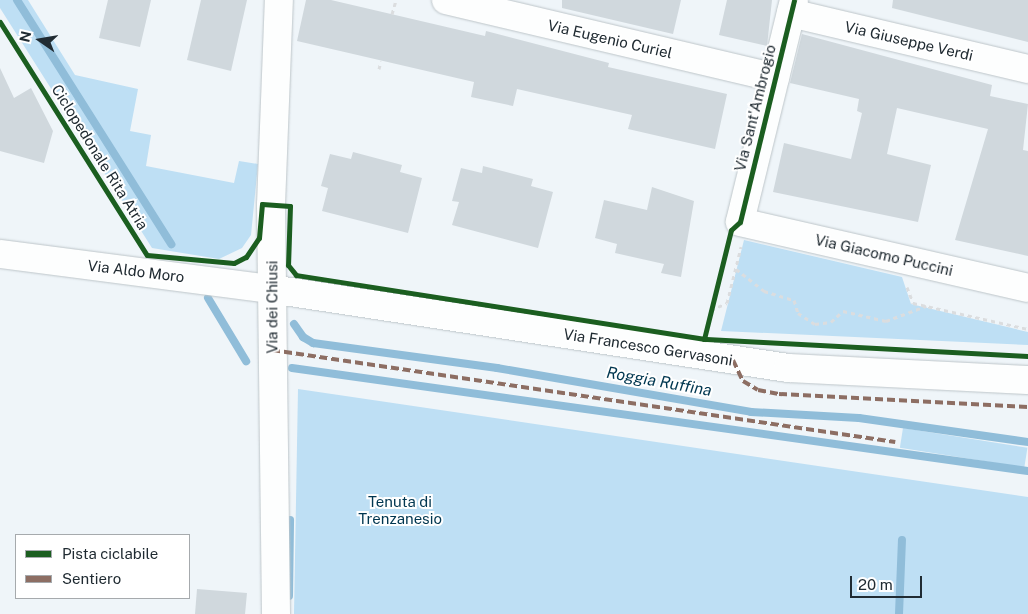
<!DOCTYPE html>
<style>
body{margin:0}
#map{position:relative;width:1028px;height:614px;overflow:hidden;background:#eff5f9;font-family:"Public Sans",sans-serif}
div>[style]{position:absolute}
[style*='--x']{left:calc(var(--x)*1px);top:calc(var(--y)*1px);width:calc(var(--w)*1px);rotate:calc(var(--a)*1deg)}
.green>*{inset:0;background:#bedff4;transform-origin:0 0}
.stream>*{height:8px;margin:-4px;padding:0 4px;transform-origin:4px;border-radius:4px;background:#90bdd9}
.building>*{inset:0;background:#d0d8dd}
.path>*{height:3px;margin-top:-1.5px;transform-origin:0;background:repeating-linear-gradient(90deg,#dbdddf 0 4px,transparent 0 8px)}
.roads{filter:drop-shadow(0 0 1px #bdc5c9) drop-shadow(0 0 1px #bdc5c9)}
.minor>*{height:28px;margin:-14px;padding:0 14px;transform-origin:14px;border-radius:14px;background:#fdfefe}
.quiet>*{height:4px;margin-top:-2px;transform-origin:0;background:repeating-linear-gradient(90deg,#8d6e63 0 8px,transparent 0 12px)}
.cycleway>*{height:5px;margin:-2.5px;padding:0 2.5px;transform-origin:2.5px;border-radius:2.5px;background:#1b5e20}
span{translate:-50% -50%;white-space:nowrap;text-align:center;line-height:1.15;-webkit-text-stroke:4px #fff;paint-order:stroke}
.street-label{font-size:15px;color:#202b32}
.park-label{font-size:15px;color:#003650}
.water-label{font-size:16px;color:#013750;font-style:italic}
.legend{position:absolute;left:15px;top:534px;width:175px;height:65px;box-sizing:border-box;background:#fff;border:1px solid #a6aaad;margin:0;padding:6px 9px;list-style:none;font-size:15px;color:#202b32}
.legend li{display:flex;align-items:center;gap:10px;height:25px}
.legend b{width:25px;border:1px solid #a6aaad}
.north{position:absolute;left:15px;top:15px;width:50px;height:50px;-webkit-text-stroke:4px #fff;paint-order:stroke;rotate:283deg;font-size:14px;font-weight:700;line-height:20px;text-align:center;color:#202b32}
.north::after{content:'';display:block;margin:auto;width:18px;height:22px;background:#202b32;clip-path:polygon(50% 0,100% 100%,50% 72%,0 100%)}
.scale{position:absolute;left:850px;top:576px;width:72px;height:22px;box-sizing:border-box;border:2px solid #202b32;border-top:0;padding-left:6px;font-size:15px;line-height:18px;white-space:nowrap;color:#202b32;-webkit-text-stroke:4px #fff;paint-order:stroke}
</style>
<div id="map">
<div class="green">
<div style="clip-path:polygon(0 0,28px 0,75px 75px,138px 89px,130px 131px,151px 135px,146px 166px,234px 183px,239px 161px,258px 164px,251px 235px,242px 248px,219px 259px,152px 248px,0 8px)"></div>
<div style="clip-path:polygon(744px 240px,902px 277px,911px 304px,1028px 332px,1028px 345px,721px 331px)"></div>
<div style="clip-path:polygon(298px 389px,1028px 497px,1028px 614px,294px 614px)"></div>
<div style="left:903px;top:428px;width:126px;height:20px;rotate:9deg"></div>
</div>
<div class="stream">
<div style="--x:17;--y:0;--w:289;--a:57.7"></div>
<div style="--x:208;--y:298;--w:74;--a:58.9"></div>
<div style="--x:294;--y:324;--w:16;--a:55"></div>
<div style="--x:303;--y:337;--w:12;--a:31"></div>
<div style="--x:313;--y:343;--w:186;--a:7.7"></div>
<div style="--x:497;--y:368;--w:258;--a:9.8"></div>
<div style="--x:751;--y:412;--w:108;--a:3.2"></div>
<div style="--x:859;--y:418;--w:171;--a:8.1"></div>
<div style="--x:292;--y:368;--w:743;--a:7.97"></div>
<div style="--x:289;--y:596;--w:76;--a:-89.2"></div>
<div style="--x:899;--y:614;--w:74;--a:-87.7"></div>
</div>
<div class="building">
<div style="clip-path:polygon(108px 0,151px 0,140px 47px,99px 38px)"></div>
<div style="clip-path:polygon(201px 0,247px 0,231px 71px,187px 60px)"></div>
<div style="clip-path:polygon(306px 0,331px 0,485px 36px,486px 31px,609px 63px,608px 67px,727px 94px,715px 149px,628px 129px,632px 115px,517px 89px,513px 106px,471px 97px,474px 82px,297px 41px)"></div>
<div style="clip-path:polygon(562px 0,681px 0,673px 34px,562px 8px)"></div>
<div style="clip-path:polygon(727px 0,772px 0,767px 46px,719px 35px)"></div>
<div style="clip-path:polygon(893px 0,1028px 0,1028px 42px,892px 8px)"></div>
<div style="clip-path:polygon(802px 34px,992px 85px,990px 96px,1028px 104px,1023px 150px,1028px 151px,1028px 256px,955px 240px,988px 129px,897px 108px,887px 154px,931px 165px,918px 222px,773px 192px,784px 143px,851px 159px,862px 113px,857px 111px,859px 99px,790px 83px)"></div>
<div style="clip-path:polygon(0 68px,14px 98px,31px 88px,53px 131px,44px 163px,0 151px)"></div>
<div style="clip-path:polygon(353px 152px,402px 165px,400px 172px,422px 178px,408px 233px,322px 211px,328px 188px,321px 186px,330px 154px,351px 159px)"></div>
<div style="clip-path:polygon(483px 166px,533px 179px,531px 186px,553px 192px,538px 248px,452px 225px,459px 202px,452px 201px,461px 168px,482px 173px)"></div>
<div style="clip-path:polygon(652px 187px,694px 201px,681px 277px,661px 273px,664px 264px,615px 253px,617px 244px,595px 238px,604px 200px,647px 210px)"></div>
<div style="clip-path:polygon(197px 589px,247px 593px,245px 614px,195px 614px)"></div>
</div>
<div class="path">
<div style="--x:392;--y:14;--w:15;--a:-74"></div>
<div style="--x:379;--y:69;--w:8;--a:-76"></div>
<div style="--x:736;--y:269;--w:36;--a:38"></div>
<div style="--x:764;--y:291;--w:31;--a:17"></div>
<div style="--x:794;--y:300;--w:14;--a:73"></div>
<div style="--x:798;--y:313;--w:20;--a:33"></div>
<div style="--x:815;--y:324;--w:16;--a:-7"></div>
<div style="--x:831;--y:322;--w:16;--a:-43"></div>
<div style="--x:843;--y:311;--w:44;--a:13.1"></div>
<div style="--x:886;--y:321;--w:43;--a:-20.6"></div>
<div style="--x:907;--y:287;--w:17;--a:69"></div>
<div style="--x:913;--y:303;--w:118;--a:12.7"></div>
<div style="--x:711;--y:310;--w:17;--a:-24"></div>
<div style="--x:727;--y:303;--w:58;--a:-76"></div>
</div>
<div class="roads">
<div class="minor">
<div style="--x:446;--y:0;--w:338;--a:13.3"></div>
<div style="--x:794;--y:0;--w:228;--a:103.7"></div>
<div style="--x:740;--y:222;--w:295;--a:12.9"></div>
<div style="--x:791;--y:13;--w:244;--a:13.3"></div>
<div style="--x:0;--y:254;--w:273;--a:7.4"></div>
<div style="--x:271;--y:289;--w:523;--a:8.69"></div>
<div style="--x:788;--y:368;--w:240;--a:2.9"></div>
<div style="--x:276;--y:614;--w:409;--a:-90.7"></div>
<div style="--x:271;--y:205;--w:205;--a:-87.8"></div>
</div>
</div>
<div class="quiet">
<div style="--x:272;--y:350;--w:630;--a:8.4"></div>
<div style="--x:733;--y:360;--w:23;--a:65"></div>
<div style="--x:743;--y:381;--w:17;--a:31"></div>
<div style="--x:758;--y:390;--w:21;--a:11"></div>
<div style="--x:779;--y:394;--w:249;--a:3"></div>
</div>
<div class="cycleway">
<div style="--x:0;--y:22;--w:275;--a:57.8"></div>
<div style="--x:147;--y:255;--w:87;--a:5.3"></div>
<div style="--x:234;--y:263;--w:13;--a:-27"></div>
<div style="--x:246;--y:257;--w:23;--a:-56"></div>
<div style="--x:259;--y:238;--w:34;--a:-85"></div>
<div style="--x:262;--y:204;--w:28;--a:4"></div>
<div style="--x:290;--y:206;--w:59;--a:91.9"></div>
<div style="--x:288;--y:265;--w:13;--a:51"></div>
<div style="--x:296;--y:275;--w:413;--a:8.9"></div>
<div style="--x:704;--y:339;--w:324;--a:3"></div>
<div style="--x:704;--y:339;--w:112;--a:-76.1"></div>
<div style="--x:731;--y:230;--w:12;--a:-42"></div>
<div style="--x:740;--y:222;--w:228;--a:-76.3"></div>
</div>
<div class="street-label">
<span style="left:610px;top:39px;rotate:13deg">Via Eugenio Curiel</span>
<span style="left:909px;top:41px;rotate:13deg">Via Giuseppe Verdi</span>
<span style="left:755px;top:108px;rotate:-76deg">Via Sant'Ambrogio</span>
<span style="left:100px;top:157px;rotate:58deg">Ciclopedonale Rita Atria</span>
<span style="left:884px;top:255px;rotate:13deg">Via Giacomo Puccini</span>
<span style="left:136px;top:271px;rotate:7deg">Via Aldo Moro</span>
<span style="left:272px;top:307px;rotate:-90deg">Via dei Chiusi</span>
<span style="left:648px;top:347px;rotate:9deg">Via Francesco Gervasoni</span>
</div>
<div class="park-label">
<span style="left:400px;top:510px">Tenuta di<br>Trenzanesio</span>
</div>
<div class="water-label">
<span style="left:659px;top:382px;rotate:10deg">Roggia Ruffina</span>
</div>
<ul class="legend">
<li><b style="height:6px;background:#1b5e20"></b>Pista ciclabile</li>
<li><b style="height:6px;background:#8d6e63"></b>Sentiero</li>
</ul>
<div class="north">N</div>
<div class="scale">20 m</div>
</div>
